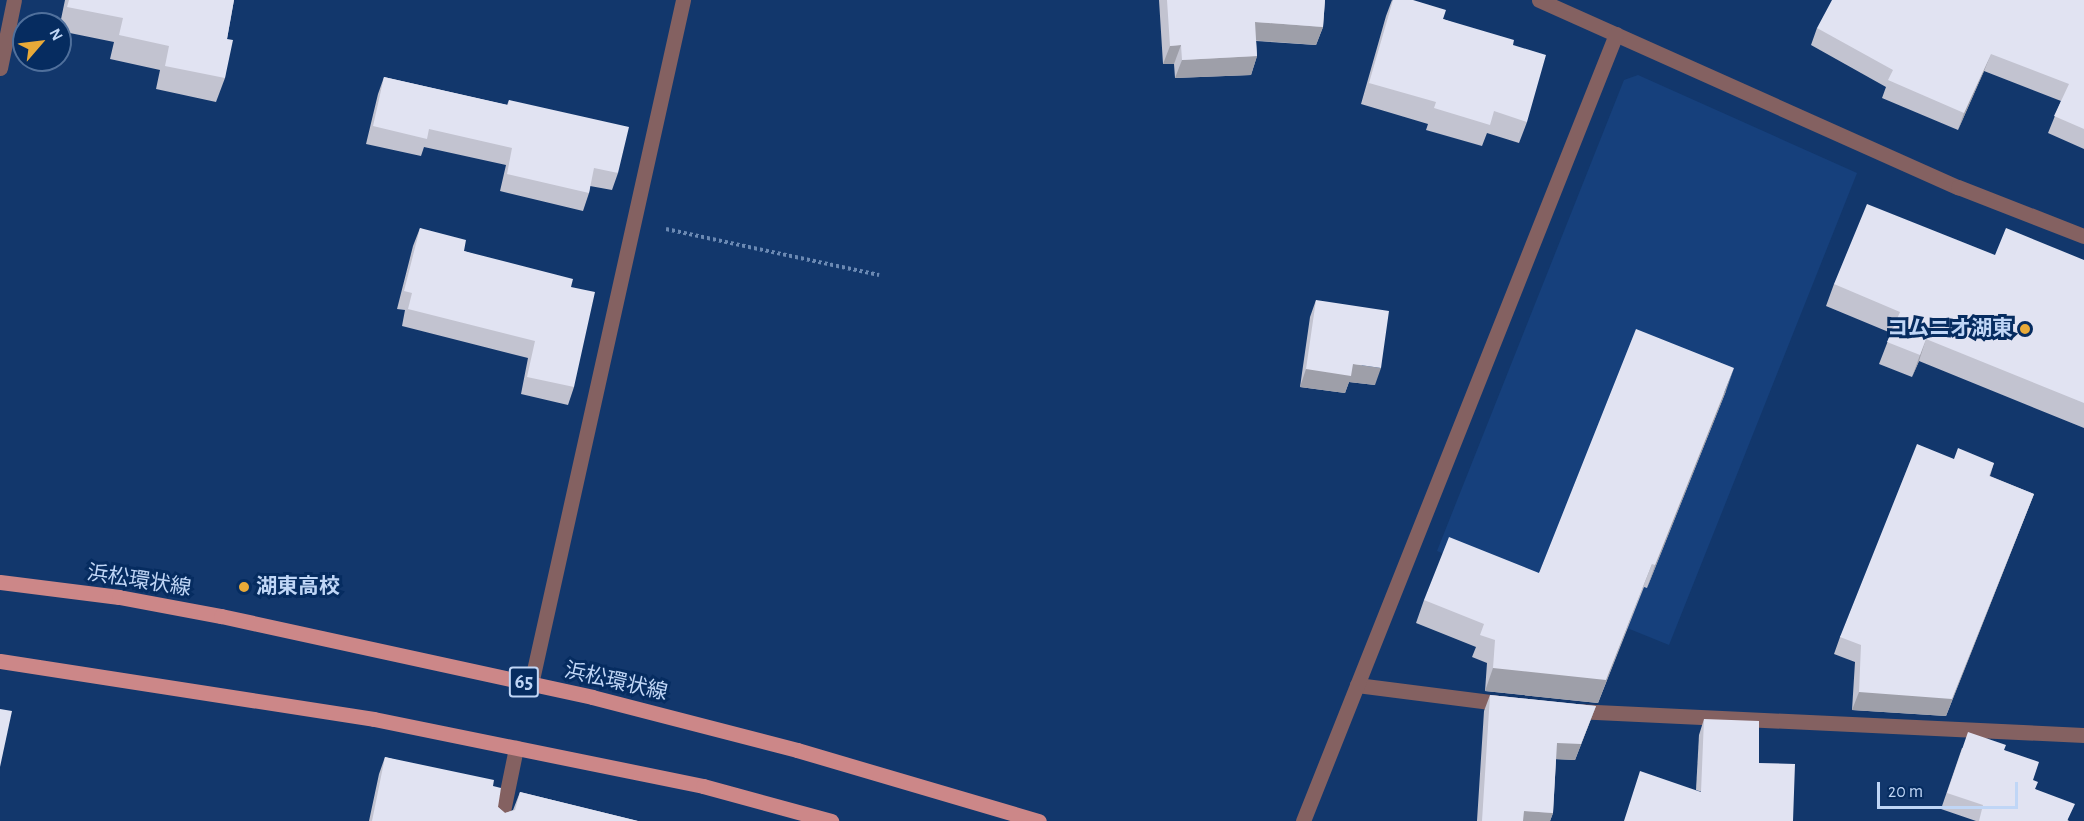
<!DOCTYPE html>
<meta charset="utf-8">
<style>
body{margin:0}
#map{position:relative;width:2084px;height:821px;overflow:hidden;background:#12376c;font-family:"Alegreya Sans","Noto Sans JP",sans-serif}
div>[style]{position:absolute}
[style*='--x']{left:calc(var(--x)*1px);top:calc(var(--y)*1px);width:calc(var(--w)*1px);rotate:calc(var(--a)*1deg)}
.built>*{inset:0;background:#16407c}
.path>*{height:4px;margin-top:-2px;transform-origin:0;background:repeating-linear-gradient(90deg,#6b89b3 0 3px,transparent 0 6px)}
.minor>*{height:15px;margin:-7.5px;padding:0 7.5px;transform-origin:7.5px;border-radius:7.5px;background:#846161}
.major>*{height:15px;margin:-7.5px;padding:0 7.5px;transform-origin:7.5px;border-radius:7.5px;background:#cc8788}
.wall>*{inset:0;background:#c2c3d0}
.shaded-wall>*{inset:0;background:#9e9fa9}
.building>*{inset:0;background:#e1e3f2}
.dots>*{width:16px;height:16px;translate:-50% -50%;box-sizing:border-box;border:3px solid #062c60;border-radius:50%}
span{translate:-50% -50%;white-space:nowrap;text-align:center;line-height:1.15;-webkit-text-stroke:6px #062c60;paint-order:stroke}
.shield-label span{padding:2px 4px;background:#062c60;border:2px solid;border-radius:4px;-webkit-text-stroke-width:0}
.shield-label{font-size:20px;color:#c0d6f6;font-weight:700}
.poi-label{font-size:21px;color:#c0d6f6;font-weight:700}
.right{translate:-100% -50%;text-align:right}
.left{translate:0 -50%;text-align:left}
.street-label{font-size:21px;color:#c0d6f6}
.north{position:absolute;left:12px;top:12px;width:60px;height:60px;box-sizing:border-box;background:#062c60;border:2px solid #50709c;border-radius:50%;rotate:62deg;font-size:16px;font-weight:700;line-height:24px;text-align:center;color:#c0d6f6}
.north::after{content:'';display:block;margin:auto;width:21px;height:27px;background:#e9aa38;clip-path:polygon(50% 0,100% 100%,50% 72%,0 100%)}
.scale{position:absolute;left:1877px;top:782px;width:141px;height:27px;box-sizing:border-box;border:3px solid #c0d6f6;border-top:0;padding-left:8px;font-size:18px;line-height:21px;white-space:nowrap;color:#c0d6f6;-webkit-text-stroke:4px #062c60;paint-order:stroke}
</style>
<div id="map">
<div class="built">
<div style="clip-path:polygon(1638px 75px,1857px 173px,1669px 645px,1437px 551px,1624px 80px)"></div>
</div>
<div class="path">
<div style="--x:666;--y:229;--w:218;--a:12.2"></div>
</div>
<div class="minor">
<div style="--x:1539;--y:0;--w:459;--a:24.1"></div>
<div style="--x:1958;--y:187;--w:135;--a:21.3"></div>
<div style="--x:0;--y:68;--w:69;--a:-78.4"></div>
<div style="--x:531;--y:684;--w:701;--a:-77.47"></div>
<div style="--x:1357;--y:685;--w:150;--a:7.3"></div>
<div style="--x:1575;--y:711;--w:510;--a:2.7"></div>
<div style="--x:501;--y:821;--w:75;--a:-78.4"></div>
<div style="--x:1303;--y:821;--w:847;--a:-68.31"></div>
</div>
<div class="major">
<div style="--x:0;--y:582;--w:120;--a:7.2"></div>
<div style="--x:119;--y:597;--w:104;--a:10.6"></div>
<div style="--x:221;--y:616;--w:380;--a:12.3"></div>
<div style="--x:592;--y:697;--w:212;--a:14.5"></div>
<div style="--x:797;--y:750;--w:252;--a:16.4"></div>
<div style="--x:0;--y:661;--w:378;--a:8.8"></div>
<div style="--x:374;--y:719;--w:336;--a:11.5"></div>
<div style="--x:703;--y:786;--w:133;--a:15.3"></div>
</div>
<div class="wall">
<div style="clip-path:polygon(65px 0,234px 0,227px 39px,225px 78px,216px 102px,156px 89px,160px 70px,110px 59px,114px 42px,60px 31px,60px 24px)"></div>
<div style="clip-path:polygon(1159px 0,1325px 0,1323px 27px,1316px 45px,1256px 41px,1257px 56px,1251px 75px,1175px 78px,1174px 64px,1163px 64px)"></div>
<div style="clip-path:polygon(1392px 0,1513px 45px,1527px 122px,1519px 143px,1487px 133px,1482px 146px,1426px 130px,1428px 124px,1361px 104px,1386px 16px)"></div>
<div style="clip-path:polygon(2084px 0,2084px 149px,2048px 133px,2061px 101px,1984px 71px,1958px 130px,1882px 98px,1886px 87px,1811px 45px,1817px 28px)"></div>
<div style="clip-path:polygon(384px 77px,507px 105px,509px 100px,618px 173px,612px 190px,590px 186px,589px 193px,583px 211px,500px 191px,506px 165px,424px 147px,421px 156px,366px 144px,378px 94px)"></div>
<div style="clip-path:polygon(420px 228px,464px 251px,571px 287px,574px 387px,568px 405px,521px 394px,528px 358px,402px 326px,405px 310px,397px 309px,413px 246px)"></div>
<div style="clip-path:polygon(1995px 255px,2084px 260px,2084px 428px,1919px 361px,1912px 377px,1879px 364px,1891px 333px,1826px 306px,1834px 284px)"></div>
<div style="clip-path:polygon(1316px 300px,1375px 385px,1349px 382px,1345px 393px,1300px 387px,1310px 317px)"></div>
<div style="clip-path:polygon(1726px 391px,1647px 588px,1644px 587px,1598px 703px,1485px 691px,1487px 663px,1472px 657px,1476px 647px,1416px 623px,1424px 600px,1539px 573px)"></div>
<div style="clip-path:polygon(1954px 459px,1994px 463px,1990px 476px,2034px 494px,1946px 716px,1852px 710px,1855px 662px,1834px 654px,1840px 637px)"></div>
<div style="clip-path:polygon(1490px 695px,1596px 706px,1575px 760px,1556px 759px,1553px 813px,1550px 821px,1477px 821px,1484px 711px)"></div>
<div style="clip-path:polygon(1704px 719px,1759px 763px,1793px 821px,1696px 790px,1699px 735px)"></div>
<div style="clip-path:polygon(1962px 748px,2004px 750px,2033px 780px,2035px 789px,2069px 821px,1976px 821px,1941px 809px)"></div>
<div style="clip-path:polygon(385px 757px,493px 786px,498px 807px,505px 813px,513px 810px,520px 792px,638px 821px,369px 821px,379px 774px)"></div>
</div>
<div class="shaded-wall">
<div style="clip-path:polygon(1255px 22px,1323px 27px,1316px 45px,1249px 40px)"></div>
<div style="clip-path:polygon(1181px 45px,1174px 64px,1163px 64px,1170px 46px)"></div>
<div style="clip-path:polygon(1991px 54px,1984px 71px,1958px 130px,1964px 113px)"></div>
<div style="clip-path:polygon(1257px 56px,1251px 75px,1175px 78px,1182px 60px)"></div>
<div style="clip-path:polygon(1926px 339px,1919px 361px,1912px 377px,1920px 355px)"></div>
<div style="clip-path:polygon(1353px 364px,1381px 368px,1375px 385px,1349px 382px,1345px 393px,1300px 387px,1306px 369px)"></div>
<div style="clip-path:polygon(1734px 368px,1726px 391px,1647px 588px,1655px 565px)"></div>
<div style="clip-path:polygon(2034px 494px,1946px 716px,1852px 710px,1859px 692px)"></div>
<div style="clip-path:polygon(1652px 564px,1598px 703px,1485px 691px,1493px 668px)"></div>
<div style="clip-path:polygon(1596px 706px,1575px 760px,1551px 759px,1557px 743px)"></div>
<div style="clip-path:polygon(1524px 811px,1553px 813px,1550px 821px,1520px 821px)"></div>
</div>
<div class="building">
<div style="clip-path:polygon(69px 0,234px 0,227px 39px,233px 40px,225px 78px,165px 66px,169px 46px,119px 35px,123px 18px,67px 7px)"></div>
<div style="clip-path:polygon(1167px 0,1325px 0,1323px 27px,1255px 22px,1257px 56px,1182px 60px,1181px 45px,1170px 46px)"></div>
<div style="clip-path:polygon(1393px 0,1413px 0,1446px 10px,1443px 19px,1514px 40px,1513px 45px,1546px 55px,1527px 122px,1494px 111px,1490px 125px,1434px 108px,1436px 102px,1369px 83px)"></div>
<div style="clip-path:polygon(1832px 0,2084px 0,2084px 129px,2054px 116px,2069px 84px,1991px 54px,1964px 113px,1888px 80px,1893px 70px,1817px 28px)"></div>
<div style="clip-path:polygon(384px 77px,508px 105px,509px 100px,629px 127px,618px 173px,594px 168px,589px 193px,507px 174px,512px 148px,429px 129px,427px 139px,373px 126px)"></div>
<div style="clip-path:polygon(1867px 204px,1995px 255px,2006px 228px,2084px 260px,2084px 403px,1926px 339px,1920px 355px,1887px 342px,1900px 312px,1834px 284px)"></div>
<div style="clip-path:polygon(420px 228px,466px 240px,464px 251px,573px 279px,571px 287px,595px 292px,574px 387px,527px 377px,535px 341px,408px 309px,412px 293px,404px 291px)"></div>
<div style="clip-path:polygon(1316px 300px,1389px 311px,1381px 368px,1353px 364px,1351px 376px,1306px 369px)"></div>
<div style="clip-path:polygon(1636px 329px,1734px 368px,1655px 565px,1652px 564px,1606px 680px,1493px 668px,1495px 640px,1480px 635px,1484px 624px,1424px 600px,1449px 537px,1539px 573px)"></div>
<div style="clip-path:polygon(1917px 444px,1954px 459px,1958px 448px,1994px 463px,1989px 476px,2034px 494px,1952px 699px,1859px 692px,1861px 645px,1840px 637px)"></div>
<div style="clip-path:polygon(1490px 695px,1596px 706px,1581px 744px,1557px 743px,1553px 813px,1524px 811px,1523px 821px,1482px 821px)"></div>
<div style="clip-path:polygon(0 709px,12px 711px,0 767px)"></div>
<div style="clip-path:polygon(1704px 719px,1759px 721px,1759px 763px,1795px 764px,1793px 821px,1624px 821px,1640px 771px,1701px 792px)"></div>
<div style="clip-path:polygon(1968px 732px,2006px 745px,2004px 750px,2039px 762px,2033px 780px,2038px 782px,2035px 789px,2075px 804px,2067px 821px,1979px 821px,1983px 805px,1947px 793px)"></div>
<div style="clip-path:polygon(385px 757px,494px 780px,493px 786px,501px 788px,498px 807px,505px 813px,515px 810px,520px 792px,638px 821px,372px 821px)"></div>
</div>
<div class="dots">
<div style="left:2025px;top:329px;background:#e9aa38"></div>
<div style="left:244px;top:587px;background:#e9aa38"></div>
</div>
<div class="shield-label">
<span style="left:524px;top:682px">65</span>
</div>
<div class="poi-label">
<span class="right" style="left:2013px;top:329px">コムニオ湖東</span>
<span class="left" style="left:256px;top:587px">湖東高校</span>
</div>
<div class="street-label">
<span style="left:139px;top:581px;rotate:9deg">浜松環状線</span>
<span style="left:616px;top:682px;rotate:13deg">浜松環状線</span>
</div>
<div class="north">N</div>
<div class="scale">20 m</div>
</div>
